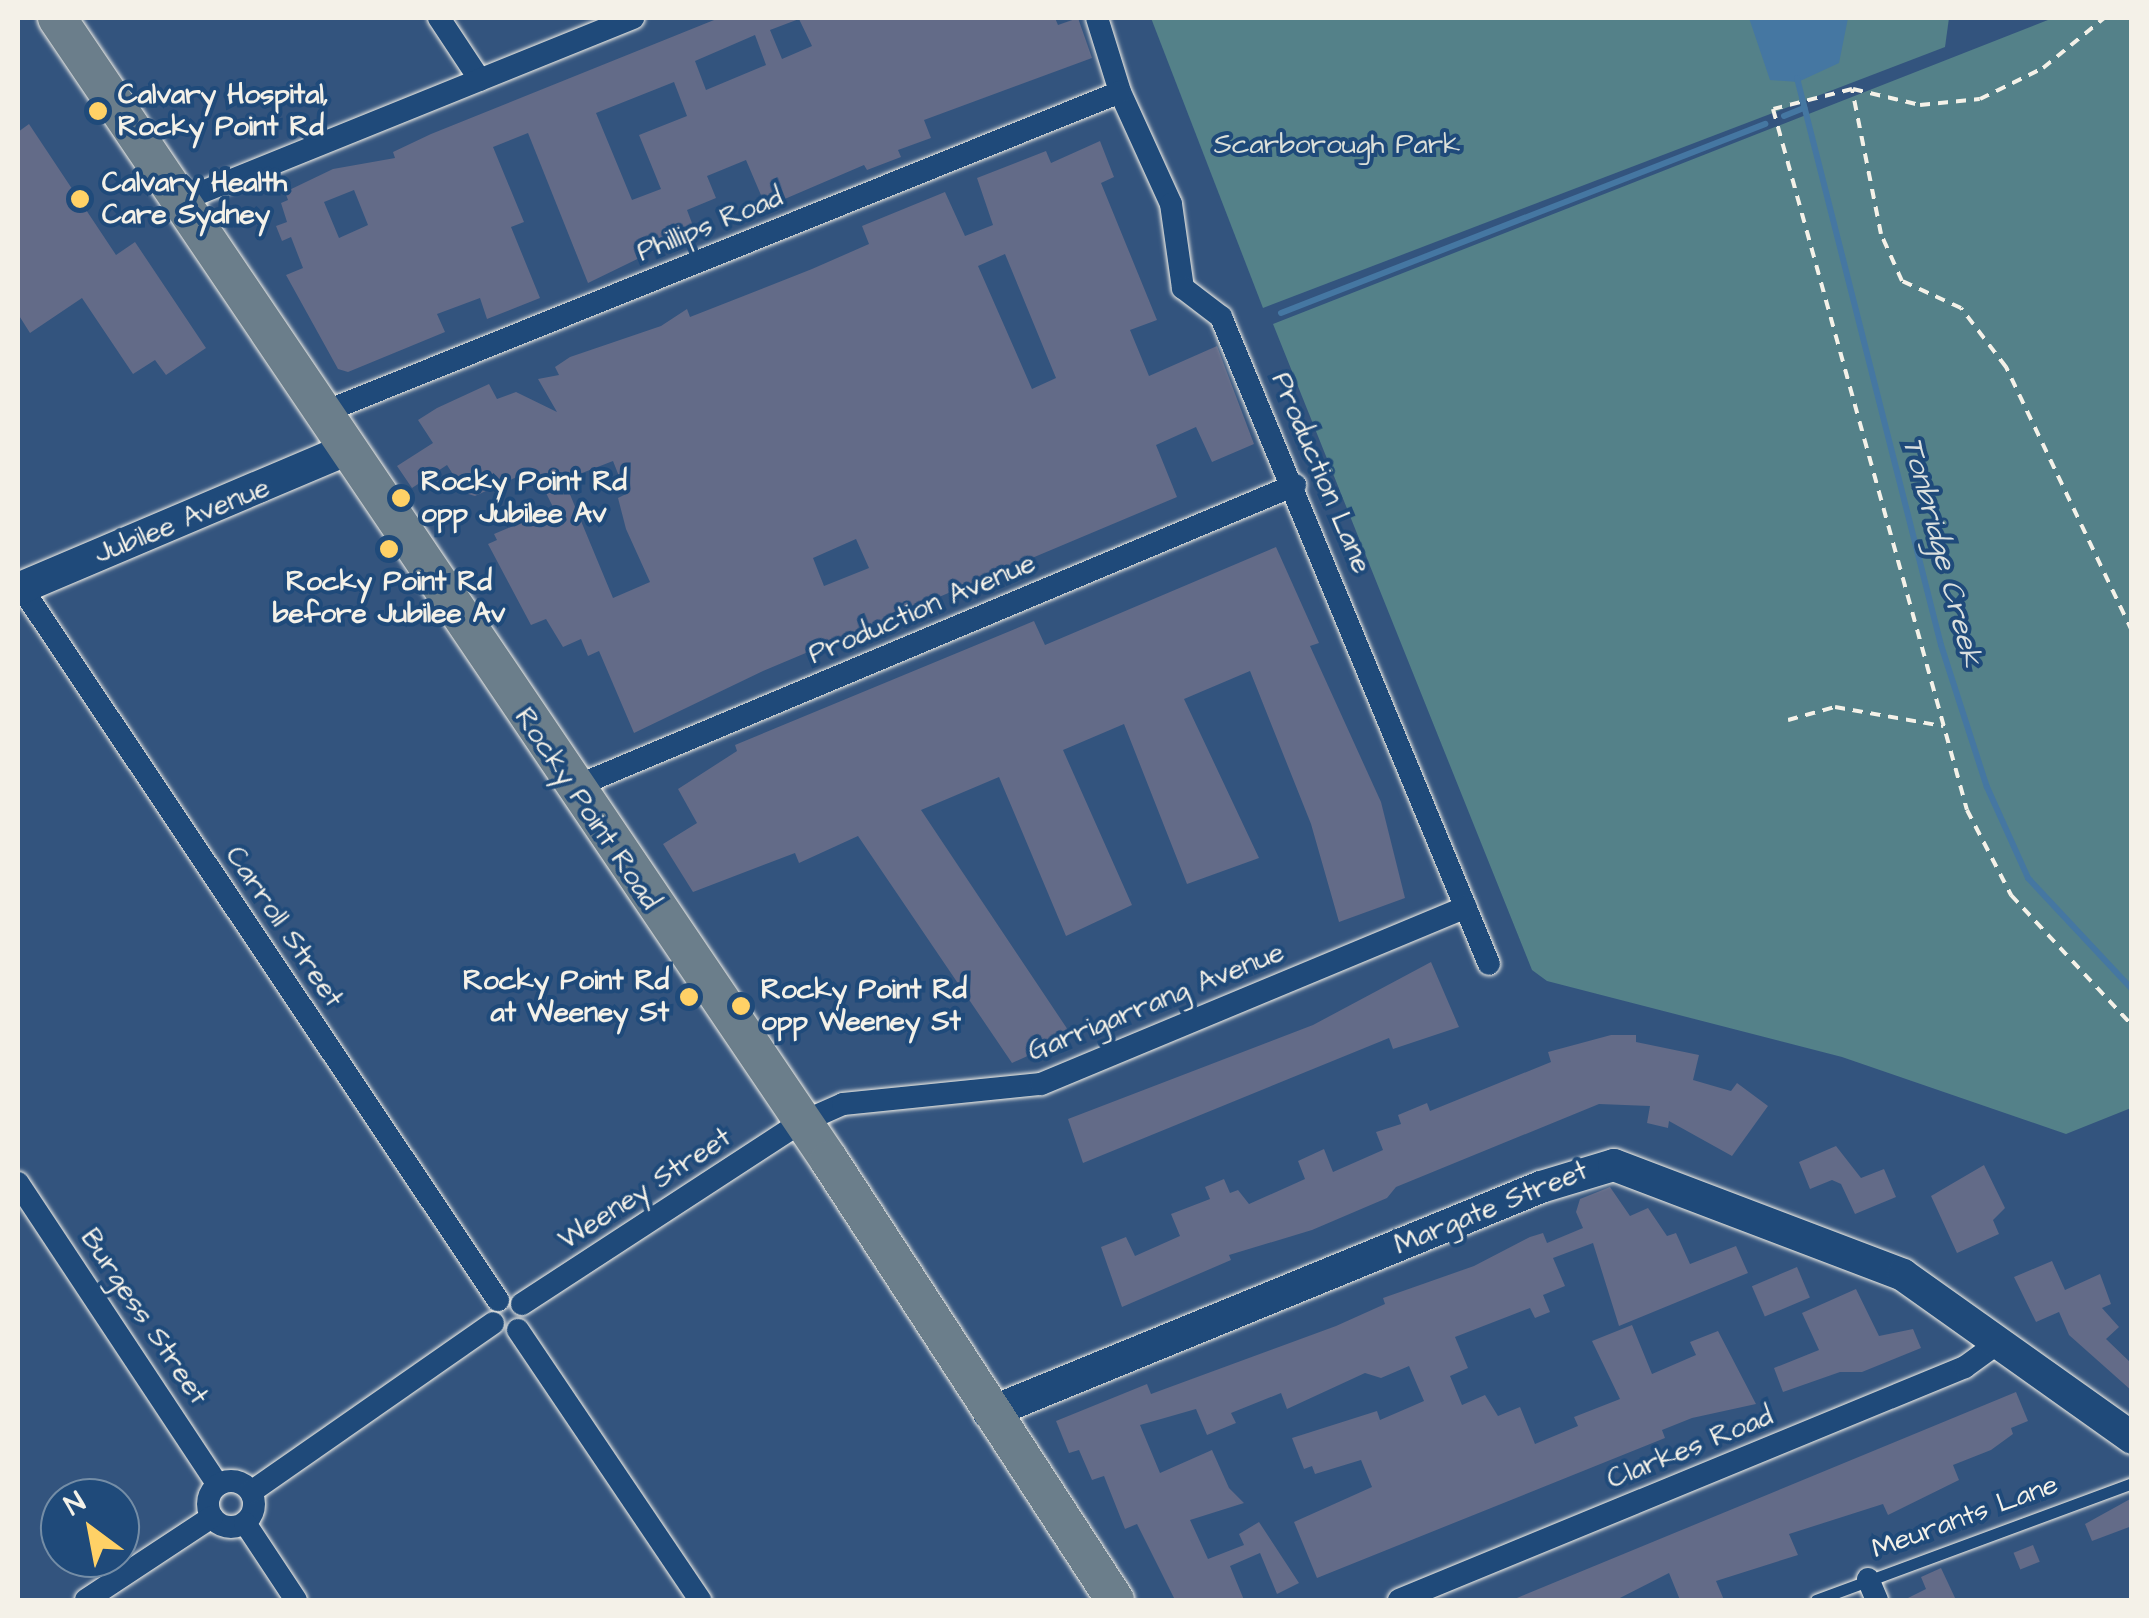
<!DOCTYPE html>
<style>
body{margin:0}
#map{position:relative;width:2149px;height:1618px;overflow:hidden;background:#33547e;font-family:"Architects Daughter",sans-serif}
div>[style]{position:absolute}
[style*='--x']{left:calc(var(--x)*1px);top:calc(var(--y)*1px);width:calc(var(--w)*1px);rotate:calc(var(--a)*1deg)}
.green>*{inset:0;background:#548189}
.water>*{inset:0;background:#4577a2}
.stream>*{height:6px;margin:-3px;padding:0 3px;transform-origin:3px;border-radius:3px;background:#4577a2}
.building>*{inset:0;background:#636b88;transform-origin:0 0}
.path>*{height:4px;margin-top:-2px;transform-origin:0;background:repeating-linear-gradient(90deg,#f4f1e8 0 10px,transparent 0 18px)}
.roads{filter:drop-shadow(0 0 2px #f4f1e8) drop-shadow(0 0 2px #f4f1e8)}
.lane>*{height:11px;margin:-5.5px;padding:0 5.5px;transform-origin:5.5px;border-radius:5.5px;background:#1f4a7a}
.street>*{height:22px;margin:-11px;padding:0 11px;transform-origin:11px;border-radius:11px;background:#1f4a7a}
.street>.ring{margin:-11px;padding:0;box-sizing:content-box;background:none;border:22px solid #1f4a7a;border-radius:50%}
.secondary>*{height:32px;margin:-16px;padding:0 16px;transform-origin:16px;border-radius:16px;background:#1f4a7a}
.primary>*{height:38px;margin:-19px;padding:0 19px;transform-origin:19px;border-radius:19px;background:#6b7e8b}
.dots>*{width:28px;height:28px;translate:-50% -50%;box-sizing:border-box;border:5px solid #1f4a7a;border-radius:50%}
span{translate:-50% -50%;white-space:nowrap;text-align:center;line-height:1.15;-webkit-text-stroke:8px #1f4a7a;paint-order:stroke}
.poi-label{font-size:28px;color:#f4f1e8;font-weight:700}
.left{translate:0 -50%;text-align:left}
.right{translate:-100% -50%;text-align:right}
.park-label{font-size:28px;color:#dce0da}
.street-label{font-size:28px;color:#f4f1e8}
.water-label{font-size:30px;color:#dadfde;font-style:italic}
.frame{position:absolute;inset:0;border:20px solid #f4f1e8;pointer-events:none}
.north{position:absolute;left:40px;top:1478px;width:100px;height:100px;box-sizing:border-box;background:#1f4a7a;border:2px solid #748da6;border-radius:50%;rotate:328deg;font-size:28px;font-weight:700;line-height:40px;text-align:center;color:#f4f1e8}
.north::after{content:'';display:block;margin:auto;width:35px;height:45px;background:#ffd166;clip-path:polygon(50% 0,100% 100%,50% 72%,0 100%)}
</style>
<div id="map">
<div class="green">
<div style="clip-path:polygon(1151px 18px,1949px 18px,1945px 47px,1263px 308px)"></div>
<div style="clip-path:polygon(2053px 18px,2132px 18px,2131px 1108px,2066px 1134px,1842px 1057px,1547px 981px,1532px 970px,1273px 324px)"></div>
</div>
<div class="water">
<div style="clip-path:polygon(1749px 18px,1848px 18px,1839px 63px,1798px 82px,1770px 80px)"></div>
</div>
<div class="stream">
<div style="--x:1797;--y:78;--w:585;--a:75.75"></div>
<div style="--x:1941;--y:645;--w:149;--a:72.1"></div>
<div style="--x:1987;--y:787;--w:100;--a:65.7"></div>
<div style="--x:2028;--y:878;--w:152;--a:46.9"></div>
<div style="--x:1784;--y:116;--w:22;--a:-22"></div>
<div style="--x:1281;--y:313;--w:520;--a:-21.33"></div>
</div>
<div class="building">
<div style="clip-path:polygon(evenodd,719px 18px,1055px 18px,1058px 25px,1078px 18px,1092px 58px,924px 120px,931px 138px,898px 150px,901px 157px,867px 170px,864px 165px,766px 207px,746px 160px,707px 176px,716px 198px,687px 210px,695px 231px,588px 283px,528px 133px,493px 147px,524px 222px,511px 227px,540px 298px,487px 319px,480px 298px,437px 314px,445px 332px,348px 372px,338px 369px,286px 275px,303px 268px,291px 237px,282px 241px,276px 226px,287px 222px,281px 203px,288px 200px,285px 192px,333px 169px,395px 158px,393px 152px,431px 134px,719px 18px,799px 19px,812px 46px,782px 59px,770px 30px,799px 19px,719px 18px,755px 35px,766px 65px,706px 90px,695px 61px,755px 35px,719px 18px,674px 82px,687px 116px,639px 135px,661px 189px,632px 200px,596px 113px,674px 82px,719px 18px,354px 190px,368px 225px,339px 238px,324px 202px,354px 190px)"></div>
<div style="clip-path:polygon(29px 124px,116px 255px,135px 242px,206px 348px,166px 375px,155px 360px,133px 374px,82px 298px,30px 333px,18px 314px,18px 132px)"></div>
<div style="clip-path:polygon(evenodd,1100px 141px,1114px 177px,1101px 183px,1157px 320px,1130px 330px,1149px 376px,1217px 346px,1254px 444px,1212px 462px,1196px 427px,1156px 445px,1177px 497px,763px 671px,634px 733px,599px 651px,588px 656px,581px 639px,563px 647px,546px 619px,531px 625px,488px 544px,497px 540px,494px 534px,554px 509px,534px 469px,475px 496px,465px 493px,447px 465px,412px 488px,397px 466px,433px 443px,418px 420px,437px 408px,489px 384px,497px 399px,516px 392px,557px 412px,538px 379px,559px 375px,555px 367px,570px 357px,661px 326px,687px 309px,690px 317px,812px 269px,869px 244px,862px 226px,945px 192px,965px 236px,993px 225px,977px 178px,1046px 151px,1051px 163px,1100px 141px,1005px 254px,1056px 378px,1032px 389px,978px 266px,1005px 254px,1100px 141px,613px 461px,626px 494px,618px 498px,626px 529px,650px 582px,613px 598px,564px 480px,613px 461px,1100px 141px,856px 539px,869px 568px,824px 586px,813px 558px,856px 539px)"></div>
<div style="clip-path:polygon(1276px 547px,1319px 643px,1310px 646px,1381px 802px,1405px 898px,1339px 922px,1311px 824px,1250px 671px,1184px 699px,1259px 858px,1187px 884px,1124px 724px,1063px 750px,1132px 905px,1066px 936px,999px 777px,921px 810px,1072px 1036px,1012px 1063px,858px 836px,799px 863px,795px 853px,693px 892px,663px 844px,697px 823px,678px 789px,737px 751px,735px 745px,1034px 621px,1045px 645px)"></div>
<div style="clip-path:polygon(1431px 962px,1459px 1027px,1393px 1049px,1389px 1038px,1083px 1163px,1068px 1119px,1313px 1025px)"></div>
<div style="clip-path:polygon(1611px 1035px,1636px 1035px,1636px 1042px,1699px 1055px,1693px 1080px,1731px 1091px,1737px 1083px,1768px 1106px,1732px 1156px,1669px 1121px,1668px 1128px,1647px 1123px,1650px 1106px,1599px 1104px,1396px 1187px,1387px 1198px,1312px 1230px,1229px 1255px,1231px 1260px,1122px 1307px,1101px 1247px,1126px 1237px,1135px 1256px,1180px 1236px,1171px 1214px,1210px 1199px,1205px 1187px,1224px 1179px,1230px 1193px,1238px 1190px,1249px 1204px,1305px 1179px,1298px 1161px,1324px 1149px,1333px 1172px,1383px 1150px,1376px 1132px,1401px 1124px,1398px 1115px,1427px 1103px,1430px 1111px,1551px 1062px,1548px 1052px)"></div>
<div style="clip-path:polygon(1836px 1146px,1861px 1178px,1884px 1169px,1896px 1197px,1855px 1214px,1841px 1184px,1832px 1180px,1810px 1189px,1799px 1162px)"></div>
<div style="clip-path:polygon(1984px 1165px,2005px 1208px,1993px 1220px,1999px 1234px,1957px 1253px,1931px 1196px)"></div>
<div style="clip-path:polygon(1610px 1187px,1630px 1216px,1648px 1208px,1667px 1236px,1676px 1233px,1690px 1264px,1736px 1246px,1748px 1273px,1619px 1326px,1593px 1243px,1553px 1258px,1565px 1286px,1543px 1295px,1550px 1312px,1535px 1318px,1530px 1308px,1455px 1337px,1468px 1368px,1450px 1376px,1462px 1405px,1485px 1395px,1498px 1416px,1520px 1407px,1535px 1444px,1578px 1426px,1574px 1417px,1620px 1399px,1592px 1341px,1632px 1325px,1652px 1374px,1696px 1355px,1690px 1342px,1718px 1331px,1756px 1404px,1692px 1418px,1662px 1430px,1665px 1438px,1317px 1578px,1294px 1522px,1372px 1487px,1361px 1460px,1315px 1474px,1312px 1466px,1304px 1469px,1292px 1438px,1377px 1411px,1380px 1420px,1424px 1401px,1409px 1366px,1381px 1378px,1365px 1373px,1287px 1409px,1281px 1393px,1231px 1413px,1236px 1423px,1207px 1435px,1196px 1409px,1140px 1425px,1160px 1473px,1212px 1450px,1229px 1488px,1244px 1503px,1190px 1520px,1208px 1559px,1244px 1545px,1239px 1534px,1259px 1522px,1299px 1583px,1277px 1594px,1260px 1553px,1230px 1566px,1244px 1600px,1175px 1600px,1137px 1524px,1125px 1529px,1104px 1476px,1092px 1480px,1079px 1450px,1069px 1453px,1056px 1421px,1147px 1384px,1151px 1394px,1336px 1326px,1385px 1304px,1383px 1298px,1474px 1266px,1530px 1237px,1543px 1233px,1547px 1243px,1583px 1228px,1576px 1212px,1580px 1199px)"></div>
<div style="clip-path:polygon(2052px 1261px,2065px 1290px,2100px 1274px,2111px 1304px,2102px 1308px,2119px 1327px,2106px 1339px,2132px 1364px,2132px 1391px,2069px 1335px,2059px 1312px,2036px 1322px,2014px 1277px)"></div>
<div style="left:1797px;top:1267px;width:33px;height:49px;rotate:67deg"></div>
<div style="clip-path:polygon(1856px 1289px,1879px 1336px,1913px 1329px,1921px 1348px,1862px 1372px,1840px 1372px,1783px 1392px,1774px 1368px,1819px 1350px,1802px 1313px)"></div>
<div style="clip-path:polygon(2016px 1392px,2028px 1421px,2011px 1428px,2013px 1434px,1991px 1450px,1953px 1465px,1959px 1480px,1888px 1515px,1883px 1504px,1789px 1534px,1798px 1555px,1716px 1581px,1724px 1600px,1680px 1600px,1669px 1573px,1616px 1600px,1512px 1600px)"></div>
<div style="clip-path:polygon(2132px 1498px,2132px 1526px,2092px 1541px,2085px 1524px)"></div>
<div style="left:2033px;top:1545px;width:18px;height:21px;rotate:68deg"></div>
<div style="clip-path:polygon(1941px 1568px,1956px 1600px,1904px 1600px,1926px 1589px,1921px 1577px)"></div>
</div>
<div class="path">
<div style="--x:1853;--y:89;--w:69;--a:13.4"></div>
<div style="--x:1920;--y:105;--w:60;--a:-5.7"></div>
<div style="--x:1980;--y:99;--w:70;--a:-26.2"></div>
<div style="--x:2043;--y:68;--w:79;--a:-39.3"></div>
<div style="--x:2132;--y:631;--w:293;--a:-115.5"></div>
<div style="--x:2006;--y:367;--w:74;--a:-127.3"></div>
<div style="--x:1961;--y:308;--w:65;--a:-155.4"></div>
<div style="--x:1902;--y:281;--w:51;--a:-114.1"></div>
<div style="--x:1881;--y:234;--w:148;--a:-101.3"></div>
<div style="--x:1852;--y:89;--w:81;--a:165.8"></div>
<div style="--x:1773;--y:109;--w:727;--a:74.53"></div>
<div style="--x:1967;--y:810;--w:96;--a:62.6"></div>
<div style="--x:2011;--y:895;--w:178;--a:47.1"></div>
<div style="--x:1788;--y:720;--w:49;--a:-15.5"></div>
<div style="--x:1835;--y:707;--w:110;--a:10"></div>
</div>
<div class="roads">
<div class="lane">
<div style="--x:1816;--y:1600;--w:337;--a:-20.3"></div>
</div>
<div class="street">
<div style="--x:439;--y:18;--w:74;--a:56.5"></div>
<div style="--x:1097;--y:18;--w:77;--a:72.7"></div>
<div style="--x:1120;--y:92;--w:123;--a:65.5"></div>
<div style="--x:1171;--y:204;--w:85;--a:81.9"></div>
<div style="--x:1183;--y:288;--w:48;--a:37.3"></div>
<div style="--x:1221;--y:317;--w:700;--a:67.5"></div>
<div style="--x:180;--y:201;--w:489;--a:-22"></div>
<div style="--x:322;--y:413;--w:860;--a:-21.91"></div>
<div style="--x:21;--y:587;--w:858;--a:56.22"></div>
<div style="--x:572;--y:788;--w:784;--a:-22.74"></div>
<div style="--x:18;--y:1183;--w:362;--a:56.5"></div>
<div style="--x:522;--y:1304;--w:332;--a:-33.1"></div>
<div style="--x:800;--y:1123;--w:47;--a:-23.8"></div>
<div style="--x:843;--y:1104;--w:199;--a:-5.8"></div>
<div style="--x:1041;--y:1084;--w:460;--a:-22.6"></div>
<div style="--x:518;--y:1330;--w:326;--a:56"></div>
<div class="ring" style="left:208px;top:1481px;width:24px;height:24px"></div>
<div style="--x:251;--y:1492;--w:295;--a:-34.9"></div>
<div style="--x:245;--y:1523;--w:92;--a:56.5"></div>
<div style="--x:1868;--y:1579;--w:23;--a:67"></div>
<div style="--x:86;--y:1600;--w:151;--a:-33.4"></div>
<div style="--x:1399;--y:1600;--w:612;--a:-22.38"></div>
<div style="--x:1965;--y:1367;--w:41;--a:-36"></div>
</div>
<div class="secondary">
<div style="--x:18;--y:589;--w:356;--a:-23"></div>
<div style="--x:989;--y:1413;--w:596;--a:-22.27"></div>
<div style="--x:1541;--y:1187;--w:76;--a:-16.8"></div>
<div style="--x:1614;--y:1165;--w:309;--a:20.8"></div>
<div style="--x:1903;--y:1275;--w:281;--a:35.4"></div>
</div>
<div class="primary">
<div style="--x:57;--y:18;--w:1378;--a:55.94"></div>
<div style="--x:829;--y:1160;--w:525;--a:56.98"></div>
</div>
</div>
<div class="dots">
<div style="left:98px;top:111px;background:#ffd166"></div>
<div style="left:80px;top:199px;background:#ffd166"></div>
<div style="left:401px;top:498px;background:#ffd166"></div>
<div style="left:389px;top:549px;background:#ffd166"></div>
<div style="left:689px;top:997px;background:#ffd166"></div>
<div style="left:741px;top:1006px;background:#ffd166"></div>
</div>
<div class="poi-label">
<span class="left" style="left:118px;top:111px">Calvary Hospital,<br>Rocky Point Rd</span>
<span class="left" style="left:102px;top:199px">Calvary Health<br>Care Sydney</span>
<span class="left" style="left:421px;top:498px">Rocky Point Rd<br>opp Jubilee Av</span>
<span style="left:389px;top:598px">Rocky Point Rd<br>before Jubilee Av</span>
<span class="right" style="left:669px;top:997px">Rocky Point Rd<br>at Weeney St</span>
<span class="left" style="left:761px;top:1006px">Rocky Point Rd<br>opp Weeney St</span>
</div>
<div class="park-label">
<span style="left:1337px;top:145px">Scarborough Park</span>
</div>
<div class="street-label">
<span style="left:710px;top:225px;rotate:-22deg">Phillips Road</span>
<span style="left:1321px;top:473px;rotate:67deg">Production Lane</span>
<span style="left:182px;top:521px;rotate:-22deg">Jubilee Avenue</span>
<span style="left:922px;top:609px;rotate:-23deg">Production Avenue</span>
<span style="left:587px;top:809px;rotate:56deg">Rocky Point Road</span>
<span style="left:284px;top:927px;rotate:56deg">Carroll Street</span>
<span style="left:1156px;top:1002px;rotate:-22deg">Garrigarrang Avenue</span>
<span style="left:645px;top:1189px;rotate:-33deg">Weeney Street</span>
<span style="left:1491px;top:1208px;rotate:-22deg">Margate Street</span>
<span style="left:144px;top:1317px;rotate:56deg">Burgess Street</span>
<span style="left:1690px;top:1448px;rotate:-22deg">Clarkes Road</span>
<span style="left:1965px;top:1517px;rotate:-20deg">Meurants Lane</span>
</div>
<div class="water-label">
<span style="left:1942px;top:552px;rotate:75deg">Tonbridge Creek</span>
</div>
<div class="frame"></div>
<div class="north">N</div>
</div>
